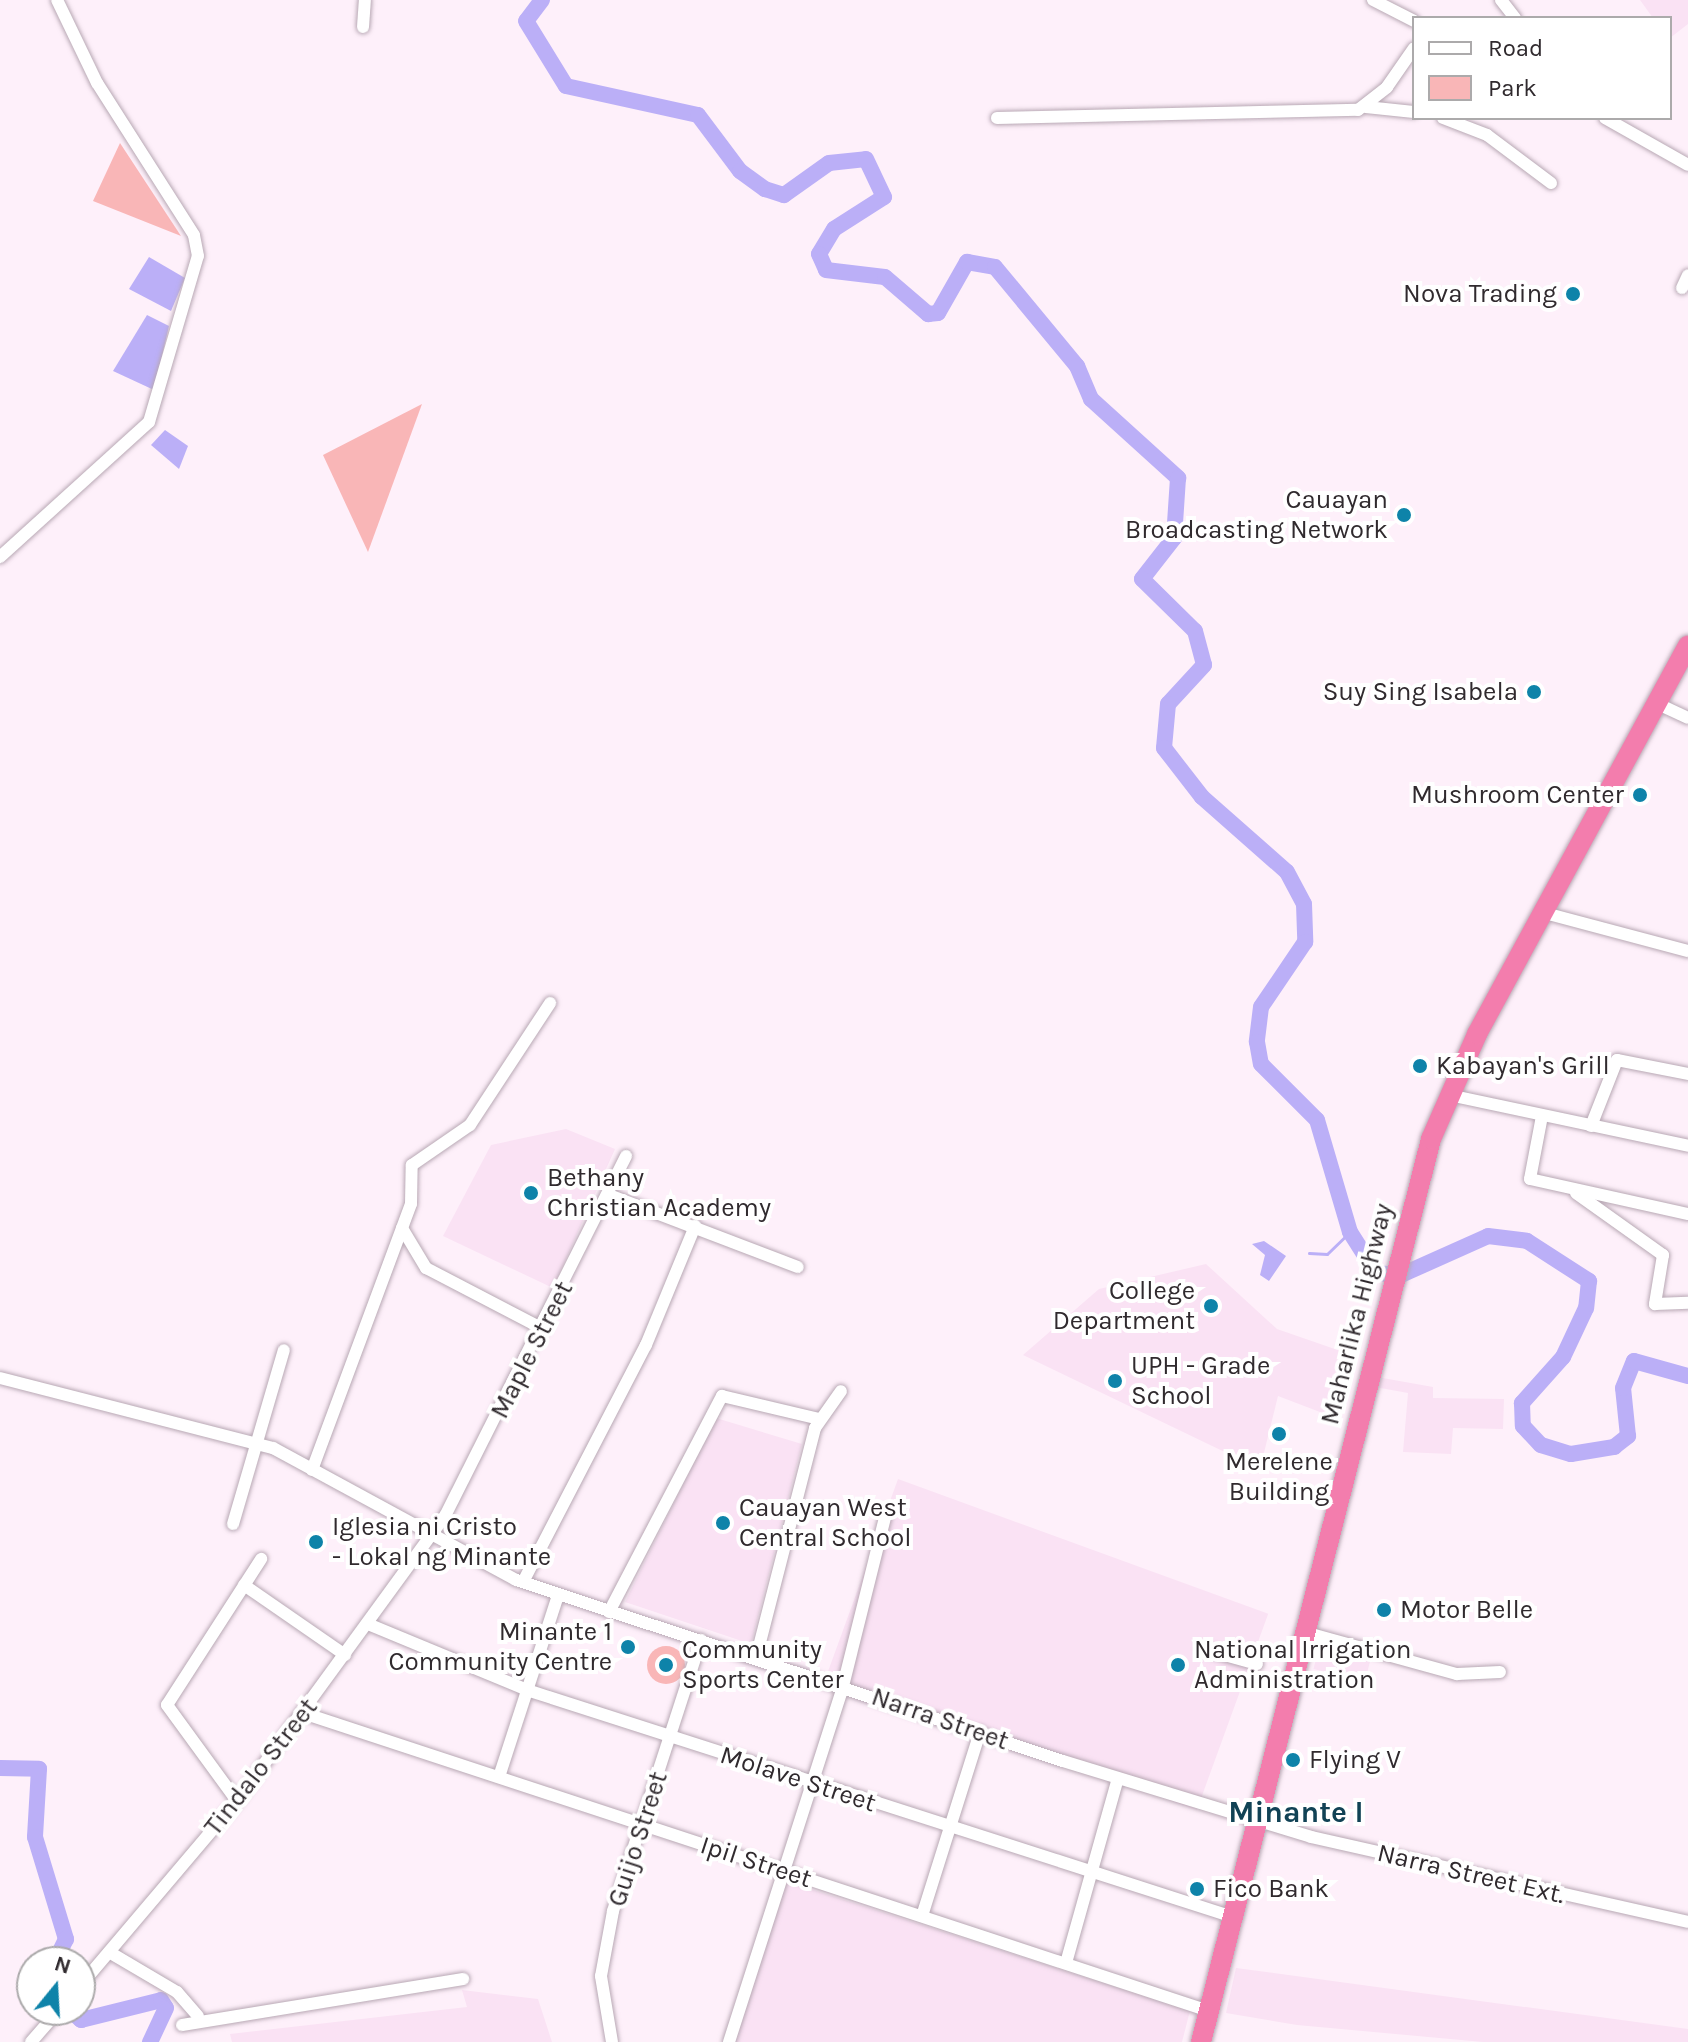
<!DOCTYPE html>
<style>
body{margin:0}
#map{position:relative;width:1688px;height:2042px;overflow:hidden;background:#fef0fa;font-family:Karla,sans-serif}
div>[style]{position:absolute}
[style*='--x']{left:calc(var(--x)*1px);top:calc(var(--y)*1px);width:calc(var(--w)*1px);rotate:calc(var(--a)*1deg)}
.built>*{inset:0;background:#fae2f4;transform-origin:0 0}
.green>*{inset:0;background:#f9b6b7}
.round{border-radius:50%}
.water>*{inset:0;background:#bbaff7}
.stream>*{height:3px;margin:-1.5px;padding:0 1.5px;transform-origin:1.5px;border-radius:1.5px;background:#bbaff7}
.river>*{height:16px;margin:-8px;padding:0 8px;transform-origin:8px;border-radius:8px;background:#bbaff7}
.roads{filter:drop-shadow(0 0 2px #b8a8b4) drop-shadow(0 0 2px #b8a8b4)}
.minor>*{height:12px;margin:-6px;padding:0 6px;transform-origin:6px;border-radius:6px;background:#fff}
.highway>*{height:20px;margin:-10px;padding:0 10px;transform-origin:10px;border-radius:10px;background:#f37dad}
.dots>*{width:22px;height:22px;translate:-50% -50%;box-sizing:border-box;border:4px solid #fff;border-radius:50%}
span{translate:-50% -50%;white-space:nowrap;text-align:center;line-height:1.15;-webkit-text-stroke:8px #fff;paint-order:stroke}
.poi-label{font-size:26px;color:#302a2e}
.right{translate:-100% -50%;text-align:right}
.left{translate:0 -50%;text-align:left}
.street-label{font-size:26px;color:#302a2e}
.quarter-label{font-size:30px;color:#114255;font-weight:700}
.legend{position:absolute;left:1412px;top:16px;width:260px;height:104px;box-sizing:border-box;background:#fff;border:2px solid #acaaab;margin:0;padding:10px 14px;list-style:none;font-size:24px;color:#302a2e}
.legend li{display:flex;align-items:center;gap:16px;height:40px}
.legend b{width:40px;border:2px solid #acaaab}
.north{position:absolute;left:16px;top:1946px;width:80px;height:80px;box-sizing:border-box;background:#fff;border:2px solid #acaaab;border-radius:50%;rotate:18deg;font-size:22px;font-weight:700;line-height:32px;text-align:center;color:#302a2e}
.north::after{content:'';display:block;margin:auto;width:28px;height:36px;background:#0e83a9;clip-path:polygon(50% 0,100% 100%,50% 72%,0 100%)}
</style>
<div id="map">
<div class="built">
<div style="clip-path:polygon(1640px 0,1688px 0,1688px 24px,1670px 38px,1670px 18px,1653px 18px)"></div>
<div style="clip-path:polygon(566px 1129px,615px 1149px,553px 1288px,443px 1236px,491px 1145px)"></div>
<div style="clip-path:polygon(1206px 1264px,1277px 1329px,1355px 1356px,1333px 1417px,1278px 1396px,1260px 1469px,1023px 1355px,1099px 1289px)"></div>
<div style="clip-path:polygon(1377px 1377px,1433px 1387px,1433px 1398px,1504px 1399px,1503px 1429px,1453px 1428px,1451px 1454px,1403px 1452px,1408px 1393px,1375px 1387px)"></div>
<div style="clip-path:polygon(716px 1418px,802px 1444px,751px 1644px,625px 1602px)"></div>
<div style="left:898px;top:1479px;width:394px;height:209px;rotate:20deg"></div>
<div style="left:1321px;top:1639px;width:53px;height:31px;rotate:14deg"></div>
<div style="clip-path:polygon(782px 1880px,1190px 2011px,1182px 2042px,735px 2042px)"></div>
<div style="clip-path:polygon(1236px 1968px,1688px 2029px,1688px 2042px,1483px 2042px,1297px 2025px,1226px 2013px)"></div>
<div style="clip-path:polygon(462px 1990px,538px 1999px,552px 2042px,232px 2042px,230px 2034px,467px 2007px)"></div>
</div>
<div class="green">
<div style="clip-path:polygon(120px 143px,181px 236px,93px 201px)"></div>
<div style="clip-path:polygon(422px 404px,368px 552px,323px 455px)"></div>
<div class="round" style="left:647px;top:1646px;width:38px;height:38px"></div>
</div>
<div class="water">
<div style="clip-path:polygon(149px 257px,185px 278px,171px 311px,129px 289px)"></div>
<div style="clip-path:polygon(147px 315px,169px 326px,154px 390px,113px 371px)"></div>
<div style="clip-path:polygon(165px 430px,188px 446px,179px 469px,151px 445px)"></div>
<div style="clip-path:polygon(1264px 1241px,1286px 1256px,1269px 1281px,1260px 1275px,1265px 1255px,1252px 1244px)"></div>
</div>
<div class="stream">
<div style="--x:1309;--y:1253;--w:18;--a:3"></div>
<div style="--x:1327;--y:1254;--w:32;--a:-44"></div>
</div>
<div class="river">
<div style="--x:542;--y:0;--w:26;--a:127"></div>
<div style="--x:526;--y:21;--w:76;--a:58.4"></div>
<div style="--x:566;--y:86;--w:135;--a:12.4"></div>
<div style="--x:698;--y:115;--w:70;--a:53.1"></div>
<div style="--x:740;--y:171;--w:31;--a:36"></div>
<div style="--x:765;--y:189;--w:20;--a:18"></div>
<div style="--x:784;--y:195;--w:55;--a:-35.4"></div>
<div style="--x:829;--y:163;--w:37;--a:-6"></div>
<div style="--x:866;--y:159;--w:42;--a:64.7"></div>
<div style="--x:884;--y:197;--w:59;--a:147.4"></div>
<div style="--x:834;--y:229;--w:29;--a:121"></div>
<div style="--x:819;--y:254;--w:17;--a:66"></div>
<div style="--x:826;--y:270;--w:59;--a:6.8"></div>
<div style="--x:885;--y:277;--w:57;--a:40.7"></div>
<div style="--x:928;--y:314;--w:10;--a:-6"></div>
<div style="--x:938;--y:313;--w:59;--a:-60.4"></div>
<div style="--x:967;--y:262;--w:28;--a:10"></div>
<div style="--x:995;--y:267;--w:129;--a:50.4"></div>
<div style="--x:1077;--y:366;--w:36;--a:67"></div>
<div style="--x:1091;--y:399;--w:118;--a:42.2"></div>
<div style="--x:1178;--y:478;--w:60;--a:93.8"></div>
<div style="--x:1174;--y:538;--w:52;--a:128"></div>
<div style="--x:1142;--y:579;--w:74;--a:44.5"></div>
<div style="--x:1195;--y:631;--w:35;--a:75"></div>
<div style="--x:1204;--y:665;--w:53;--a:132.7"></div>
<div style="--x:1168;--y:704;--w:44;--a:95.2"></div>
<div style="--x:1164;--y:748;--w:62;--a:52.2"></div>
<div style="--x:1202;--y:797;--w:113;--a:41.4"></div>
<div style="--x:1287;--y:872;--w:36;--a:62"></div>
<div style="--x:1304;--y:904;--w:38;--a:88"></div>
<div style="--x:1305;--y:942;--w:78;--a:124.1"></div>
<div style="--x:1261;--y:1007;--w:35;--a:97"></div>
<div style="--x:1257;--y:1042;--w:22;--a:80"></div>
<div style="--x:1261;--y:1064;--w:79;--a:45"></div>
<div style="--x:1317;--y:1120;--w:117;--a:73.6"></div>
<div style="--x:1350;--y:1232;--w:49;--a:57.6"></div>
<div style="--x:1376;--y:1273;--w:25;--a:5"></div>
<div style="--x:1401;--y:1275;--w:95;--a:-24.1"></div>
<div style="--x:1488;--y:1236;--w:39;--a:7"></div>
<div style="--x:1527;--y:1241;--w:74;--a:32.8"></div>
<div style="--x:1589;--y:1281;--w:27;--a:96"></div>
<div style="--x:1586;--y:1308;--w:54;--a:115.1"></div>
<div style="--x:1563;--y:1357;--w:62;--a:131.7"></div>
<div style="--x:1522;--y:1403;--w:23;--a:88"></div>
<div style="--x:1523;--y:1426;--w:26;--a:47"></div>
<div style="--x:1541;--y:1445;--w:31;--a:17"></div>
<div style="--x:1571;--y:1454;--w:44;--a:-9.2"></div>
<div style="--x:1614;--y:1447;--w:18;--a:-38"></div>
<div style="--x:1628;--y:1436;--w:48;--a:-95.9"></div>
<div style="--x:1623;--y:1388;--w:29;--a:-68"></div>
<div style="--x:1634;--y:1361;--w:56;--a:15.5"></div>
<div style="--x:0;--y:1768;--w:39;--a:1"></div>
<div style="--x:39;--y:1769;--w:68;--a:93.4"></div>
<div style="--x:35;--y:1837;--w:107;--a:73.1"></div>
<div style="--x:66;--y:1939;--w:25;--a:116"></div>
<div style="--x:70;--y:2010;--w:15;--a:42"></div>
<div style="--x:81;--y:2020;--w:82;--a:-14"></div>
<div style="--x:161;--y:2000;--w:9;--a:58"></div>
<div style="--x:166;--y:2008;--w:38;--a:115"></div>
</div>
<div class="roads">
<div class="minor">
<div style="--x:1373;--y:0;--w:46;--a:27.1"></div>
<div style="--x:1501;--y:0;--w:23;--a:52"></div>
<div style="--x:363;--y:27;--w:27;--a:-86"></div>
<div style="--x:1366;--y:107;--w:48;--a:5.9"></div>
<div style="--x:997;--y:118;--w:361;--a:-1.3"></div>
<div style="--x:1358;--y:110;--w:37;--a:-38"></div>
<div style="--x:1387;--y:87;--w:47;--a:-55.3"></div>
<div style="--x:1443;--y:118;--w:47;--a:21.1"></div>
<div style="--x:1487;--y:135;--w:80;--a:36.9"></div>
<div style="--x:1605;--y:118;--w:95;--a:29.5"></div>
<div style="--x:1682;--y:288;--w:14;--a:-65"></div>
<div style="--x:0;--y:557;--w:201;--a:-42.2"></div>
<div style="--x:149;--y:422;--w:173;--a:-73.6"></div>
<div style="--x:198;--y:256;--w:21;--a:-101"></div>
<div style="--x:194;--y:235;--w:180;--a:-122.5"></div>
<div style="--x:97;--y:83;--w:92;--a:-115.7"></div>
<div style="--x:1656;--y:703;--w:35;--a:25"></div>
<div style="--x:1545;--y:913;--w:148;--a:14.9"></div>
<div style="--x:1449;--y:1095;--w:244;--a:12"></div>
<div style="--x:1542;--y:1116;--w:64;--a:100.8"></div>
<div style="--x:1530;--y:1179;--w:162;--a:12.5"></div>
<div style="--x:1591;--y:1126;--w:71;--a:-68.5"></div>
<div style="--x:1617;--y:1060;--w:72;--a:11.2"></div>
<div style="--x:1576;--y:1193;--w:107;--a:35.5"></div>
<div style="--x:1663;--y:1255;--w:50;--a:99.3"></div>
<div style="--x:1655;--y:1304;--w:33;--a:-2"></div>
<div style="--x:609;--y:1195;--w:202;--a:20.9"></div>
<div style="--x:402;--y:1228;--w:47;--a:59"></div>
<div style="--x:426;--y:1268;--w:132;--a:27.5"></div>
<div style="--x:0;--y:1378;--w:282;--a:14.4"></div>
<div style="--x:273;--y:1448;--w:277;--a:28.5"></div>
<div style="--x:516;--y:1580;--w:576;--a:18.31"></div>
<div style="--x:1063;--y:1761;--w:259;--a:17"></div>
<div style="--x:1311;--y:1837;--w:386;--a:12.7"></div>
<div style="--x:312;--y:1470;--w:284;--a:-69.6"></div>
<div style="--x:411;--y:1204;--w:39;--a:-89"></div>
<div style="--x:412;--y:1165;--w:70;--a:-34.6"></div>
<div style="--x:470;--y:1125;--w:146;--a:-56.7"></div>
<div style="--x:233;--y:1524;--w:181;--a:-73.7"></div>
<div style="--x:523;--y:1582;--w:267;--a:-62.6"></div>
<div style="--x:646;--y:1345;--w:129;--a:-67.6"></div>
<div style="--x:244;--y:1585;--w:123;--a:34.7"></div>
<div style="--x:609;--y:1612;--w:244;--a:-62.4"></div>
<div style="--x:722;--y:1396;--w:100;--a:13.3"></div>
<div style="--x:368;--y:1624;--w:175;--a:22.5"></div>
<div style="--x:530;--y:1691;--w:738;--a:17.82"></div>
<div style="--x:1304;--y:1632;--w:159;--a:15.4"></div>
<div style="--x:1457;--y:1674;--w:43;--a:-2.7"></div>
<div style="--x:1203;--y:1649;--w:56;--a:15.5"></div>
<div style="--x:756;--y:1658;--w:237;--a:-75.6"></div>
<div style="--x:815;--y:1428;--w:45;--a:-54.9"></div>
<div style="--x:303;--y:1713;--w:954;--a:18.21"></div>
<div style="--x:499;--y:1777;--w:191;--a:-72"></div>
<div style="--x:237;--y:1801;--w:119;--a:-126.1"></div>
<div style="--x:167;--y:1705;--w:174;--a:-57.2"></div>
<div style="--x:922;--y:1916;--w:193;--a:-72.5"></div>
<div style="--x:109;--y:1952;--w:79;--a:30.5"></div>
<div style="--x:177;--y:1992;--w:32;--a:49"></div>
<div style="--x:1066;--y:1963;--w:192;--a:-74.3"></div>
<div style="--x:80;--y:1986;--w:243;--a:-49.7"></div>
<div style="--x:237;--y:1801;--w:353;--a:-53.9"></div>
<div style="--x:445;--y:1516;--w:403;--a:-63.3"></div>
<div style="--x:182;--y:2025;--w:285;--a:-9.3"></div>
<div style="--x:31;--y:2042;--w:43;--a:-48.8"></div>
<div style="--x:612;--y:2042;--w:67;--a:-99.5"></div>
<div style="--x:601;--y:1976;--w:66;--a:-79.5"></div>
<div style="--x:613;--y:1911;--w:285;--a:-72"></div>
<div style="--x:729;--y:2042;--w:374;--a:-72.2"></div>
<div style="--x:843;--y:1686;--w:178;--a:-76"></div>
</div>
<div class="highway">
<div style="--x:1201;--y:2042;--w:932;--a:-75.71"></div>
<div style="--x:1431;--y:1139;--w:115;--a:-66.3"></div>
<div style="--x:1477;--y:1034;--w:442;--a:-61.5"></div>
</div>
</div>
<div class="dots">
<div style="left:1573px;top:294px;background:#0e83a9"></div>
<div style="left:1404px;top:515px;background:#0e83a9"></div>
<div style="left:1534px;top:692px;background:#0e83a9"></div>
<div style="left:1640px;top:795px;background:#0e83a9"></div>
<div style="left:1420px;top:1066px;background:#0e83a9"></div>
<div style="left:531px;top:1193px;background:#0e83a9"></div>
<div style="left:1211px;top:1306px;background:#0e83a9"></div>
<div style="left:1115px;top:1381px;background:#0e83a9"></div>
<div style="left:1279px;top:1434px;background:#0e83a9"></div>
<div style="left:723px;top:1523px;background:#0e83a9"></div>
<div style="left:316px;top:1542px;background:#0e83a9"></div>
<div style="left:1384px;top:1610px;background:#0e83a9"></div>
<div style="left:628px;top:1647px;background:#0e83a9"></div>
<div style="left:666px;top:1665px;background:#0e83a9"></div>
<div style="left:1178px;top:1665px;background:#0e83a9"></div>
<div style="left:1293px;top:1760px;background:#0e83a9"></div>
<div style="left:1197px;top:1889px;background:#0e83a9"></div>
</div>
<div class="poi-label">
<span class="right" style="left:1557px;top:294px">Nova Trading</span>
<span class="right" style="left:1388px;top:515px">Cauayan<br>Broadcasting Network</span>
<span class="right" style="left:1518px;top:692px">Suy Sing Isabela</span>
<span class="right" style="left:1624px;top:795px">Mushroom Center</span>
<span class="left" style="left:1436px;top:1066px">Kabayan's Grill</span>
<span class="left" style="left:547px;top:1193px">Bethany<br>Christian Academy</span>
<span class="right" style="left:1195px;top:1306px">College<br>Department</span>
<span class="left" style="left:1131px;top:1381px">UPH - Grade<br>School</span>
<span style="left:1279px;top:1477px">Merelene<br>Building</span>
<span class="left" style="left:739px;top:1523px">Cauayan West<br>Central School</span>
<span class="left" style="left:332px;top:1542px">Iglesia ni Cristo<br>- Lokal ng Minante</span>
<span class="left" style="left:1400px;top:1610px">Motor Belle</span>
<span class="right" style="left:612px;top:1647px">Minante 1<br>Community Centre</span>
<span class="left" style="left:682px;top:1665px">Community<br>Sports Center</span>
<span class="left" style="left:1194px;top:1665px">National Irrigation<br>Administration</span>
<span class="left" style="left:1309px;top:1760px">Flying V</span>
<span class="left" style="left:1213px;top:1889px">Fico Bank</span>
</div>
<div class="street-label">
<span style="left:1357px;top:1314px;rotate:-76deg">Maharlika Highway</span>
<span style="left:532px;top:1350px;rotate:-63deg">Maple Street</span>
<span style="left:940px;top:1719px;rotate:19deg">Narra Street</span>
<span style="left:261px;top:1767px;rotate:-52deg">Tindalo Street</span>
<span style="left:798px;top:1779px;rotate:18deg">Molave Street</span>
<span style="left:638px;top:1839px;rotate:-72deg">Guijo Street</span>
<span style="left:756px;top:1862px;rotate:18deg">Ipil Street</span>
<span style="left:1471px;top:1874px;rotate:13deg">Narra Street Ext.</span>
</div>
<div class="quarter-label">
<span style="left:1296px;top:1812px">Minante I</span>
</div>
<ul class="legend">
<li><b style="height:10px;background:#fff"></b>Road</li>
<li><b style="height:22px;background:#f9b6b7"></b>Park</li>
</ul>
<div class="north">N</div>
</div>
